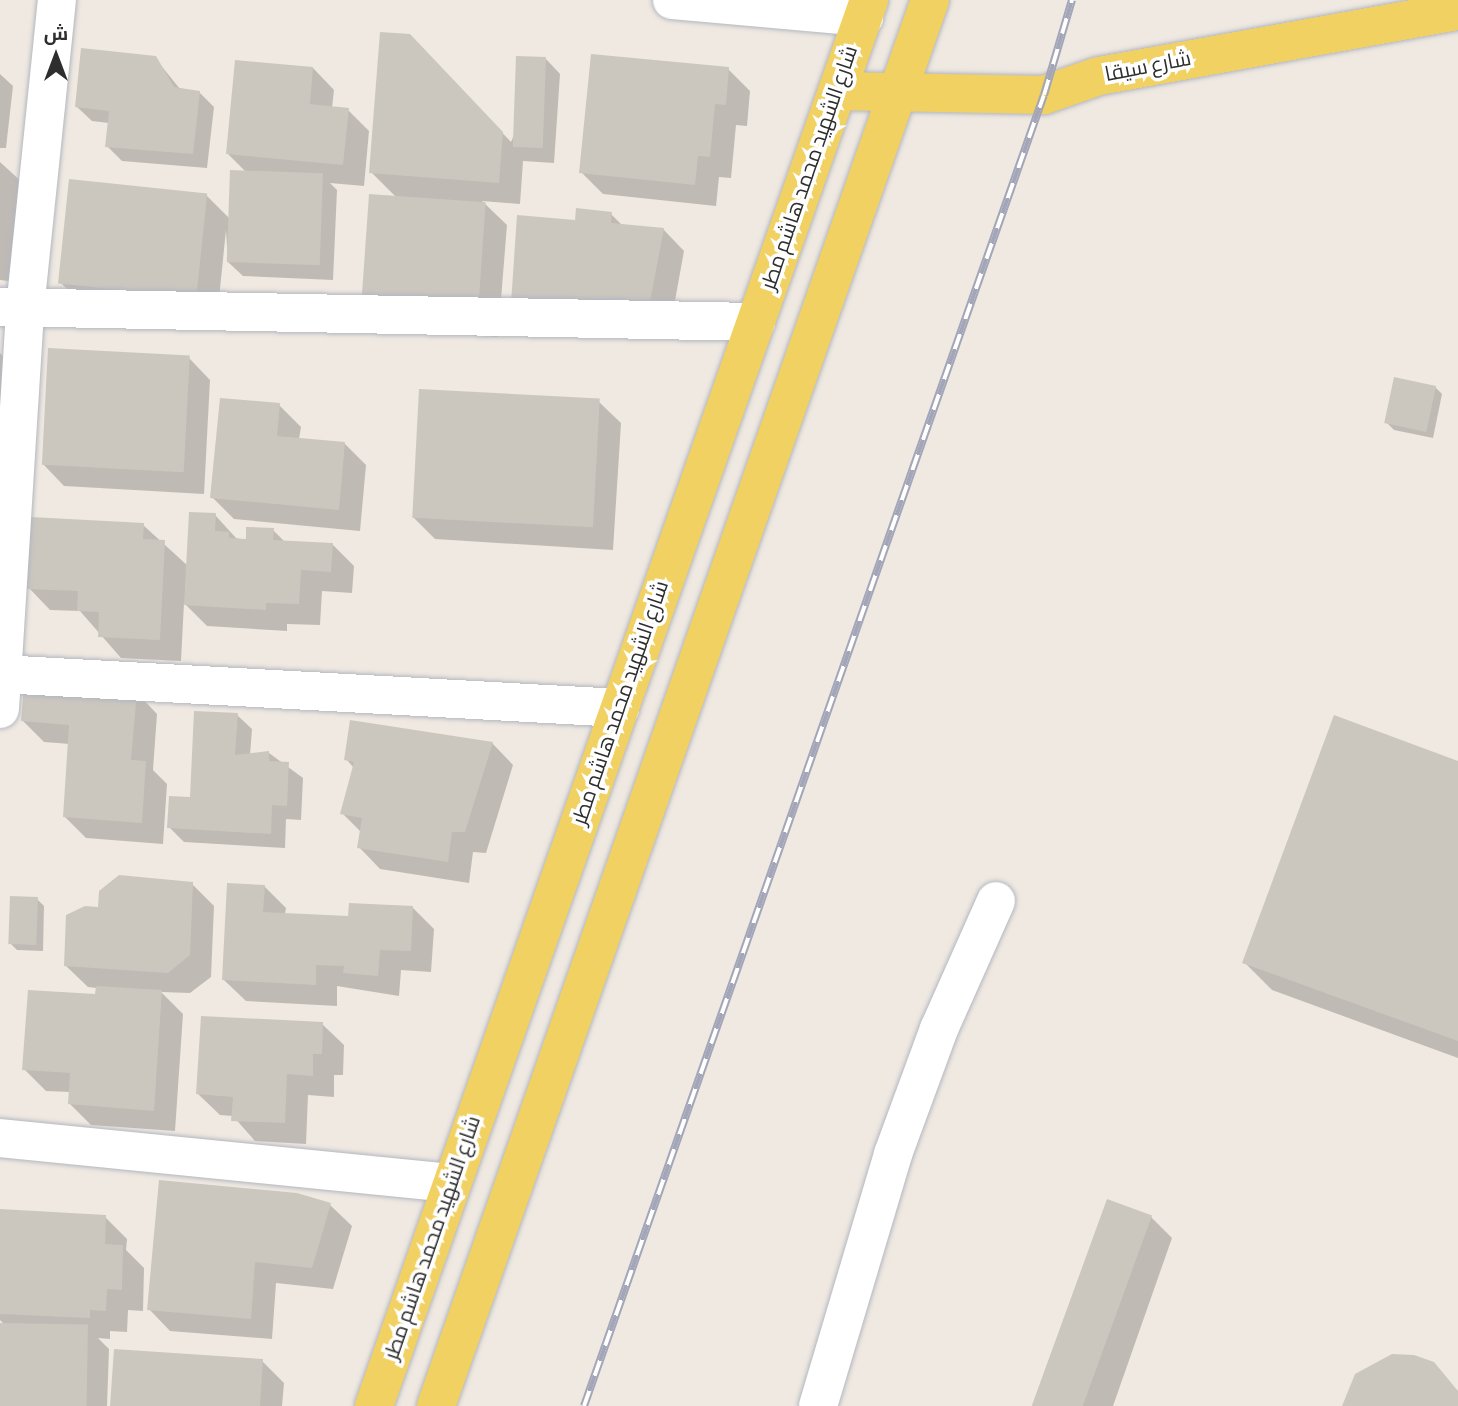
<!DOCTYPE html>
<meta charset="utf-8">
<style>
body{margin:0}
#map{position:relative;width:1458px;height:1406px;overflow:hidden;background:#efe9e1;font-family:"Alegreya Sans",Cairo,sans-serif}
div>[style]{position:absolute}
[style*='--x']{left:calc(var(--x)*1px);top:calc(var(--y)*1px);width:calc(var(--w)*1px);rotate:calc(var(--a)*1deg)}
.shadow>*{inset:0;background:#0003}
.building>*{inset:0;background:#cbc7bf;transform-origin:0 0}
.roads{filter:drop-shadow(0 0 2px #b4b7c1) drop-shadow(0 0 2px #b4b7c1)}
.minor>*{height:38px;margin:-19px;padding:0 19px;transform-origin:19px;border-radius:19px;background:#fff}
.major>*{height:38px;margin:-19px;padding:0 19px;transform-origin:19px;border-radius:19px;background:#f2d163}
.rail>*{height:8px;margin-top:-4px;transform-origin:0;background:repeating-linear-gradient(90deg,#fff 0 16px,#a3a6b8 0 32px);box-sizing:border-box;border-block:2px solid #a3a6b8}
span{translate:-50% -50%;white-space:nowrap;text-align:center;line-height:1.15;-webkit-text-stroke:7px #fff;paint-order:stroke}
.street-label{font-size:21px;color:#2e2e2e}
.north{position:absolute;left:21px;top:21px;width:70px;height:70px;-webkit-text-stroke:5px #fff;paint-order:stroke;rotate:0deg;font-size:19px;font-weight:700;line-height:28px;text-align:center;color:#2e2e2e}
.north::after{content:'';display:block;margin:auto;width:24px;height:32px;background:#2e2e2e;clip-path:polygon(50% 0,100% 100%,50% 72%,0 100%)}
</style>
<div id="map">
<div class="shadow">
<div style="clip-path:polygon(431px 57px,511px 142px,546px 59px,560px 74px,554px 163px,523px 161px,520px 204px,482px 201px,507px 225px,498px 337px,385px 329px,396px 197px,371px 172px)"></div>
<div style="clip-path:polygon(155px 58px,180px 89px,199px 92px,214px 107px,207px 168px,122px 161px,107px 146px,109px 123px,92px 121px,77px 107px)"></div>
<div style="clip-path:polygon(313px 68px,334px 90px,332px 108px,348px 110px,369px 131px,364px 186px,330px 183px,337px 190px,333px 280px,243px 276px,228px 262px,226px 230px,217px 318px,82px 304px,60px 282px,206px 195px,230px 219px,246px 172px,228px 154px)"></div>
<div style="clip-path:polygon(728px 69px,750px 91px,747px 126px,736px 125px,731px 178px,719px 177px,716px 206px,603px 194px,581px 172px)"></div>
<div style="clip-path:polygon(0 74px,13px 86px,6px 148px,0 148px)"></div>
<div style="clip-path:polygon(0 162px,24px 184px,17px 282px,0 280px)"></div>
<div style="clip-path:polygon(611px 214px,623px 226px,663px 229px,684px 251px,671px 323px,535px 324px)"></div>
<div style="clip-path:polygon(0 353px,20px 373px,0 486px)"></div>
<div style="clip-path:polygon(189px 358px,210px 380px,204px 494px,64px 486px,43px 464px)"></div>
<div style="clip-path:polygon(1435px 387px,1442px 394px,1433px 438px,1394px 430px,1387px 423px)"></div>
<div style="clip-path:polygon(599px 402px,621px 423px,613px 550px,435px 539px,413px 517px)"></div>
<div style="clip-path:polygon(279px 405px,301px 427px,299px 439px,344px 443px,366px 465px,360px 531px,234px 519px,212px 497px)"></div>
<div style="clip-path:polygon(215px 515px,236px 538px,247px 541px,273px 530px,285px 542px,332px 544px,354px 566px,352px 593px,322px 591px,320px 625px,287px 624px,287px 631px,207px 626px,184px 603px,181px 661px,121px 658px,80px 611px,50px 610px,29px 588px,143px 525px,188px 566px)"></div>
<div style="clip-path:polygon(136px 692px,157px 714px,153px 770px,167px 784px,163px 844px,86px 838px,64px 816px,70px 744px,44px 742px,23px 721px)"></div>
<div style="clip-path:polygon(237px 715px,252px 729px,250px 755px,269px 753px,303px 778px,301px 820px,286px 819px,285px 848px,184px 842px,169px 827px,191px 799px)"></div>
<div style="clip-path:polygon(492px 743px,513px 765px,486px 853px,473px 852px,469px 883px,380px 869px,359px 847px,361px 832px,342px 813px,354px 768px,346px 759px)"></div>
<div style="clip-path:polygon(1458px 763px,1458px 1058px,1272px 990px,1244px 962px)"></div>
<div style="clip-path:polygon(192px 884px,214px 906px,211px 977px,190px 993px,161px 992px,183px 1014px,175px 1131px,91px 1125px,70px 1104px,71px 1092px,46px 1091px,24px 1069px,96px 996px,97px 988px,88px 987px,66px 966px,100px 909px)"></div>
<div style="clip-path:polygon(264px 886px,286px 908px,285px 914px,349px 917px,412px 907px,434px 929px,431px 972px,401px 970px,399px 996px,337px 986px,337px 1006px,246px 1001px,224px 980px)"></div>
<div style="clip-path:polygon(37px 899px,44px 906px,43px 951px,17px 950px,10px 943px)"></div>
<div style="clip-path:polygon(322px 1024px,344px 1045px,343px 1075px,334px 1075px,334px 1097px,308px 1095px,306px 1144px,255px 1141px,233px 1116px,220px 1115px,198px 1094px)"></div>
<div style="clip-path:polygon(330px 1205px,352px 1226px,333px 1289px,276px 1283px,272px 1339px,170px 1331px,149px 1309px)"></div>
<div style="clip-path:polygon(0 1211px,105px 1217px,127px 1239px,126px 1250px,144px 1268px,143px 1311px,128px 1310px,127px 1332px,110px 1331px,110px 1339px,98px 1338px,109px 1349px,107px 1406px,0 1406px,0 1325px,5px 1325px,0 1320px)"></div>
<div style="clip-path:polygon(1151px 1217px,1172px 1238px,1113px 1406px,1035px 1406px)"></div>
<div style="clip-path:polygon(262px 1361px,284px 1383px,282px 1406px,112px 1406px)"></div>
</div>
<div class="building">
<div style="clip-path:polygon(380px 32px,410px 34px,503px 132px,499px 183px,369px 173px)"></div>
<div style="clip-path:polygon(81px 48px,156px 56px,174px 87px,200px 91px,193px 154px,105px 147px,109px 111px,75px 107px)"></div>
<div style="clip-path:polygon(591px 54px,729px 67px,726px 105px,715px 104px,710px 157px,698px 156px,695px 185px,579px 173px)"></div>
<div style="left:516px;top:56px;width:30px;height:91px;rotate:2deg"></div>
<div style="clip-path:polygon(235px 60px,313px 67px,310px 104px,349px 108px,343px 165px,226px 154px)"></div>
<div style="left:230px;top:170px;width:93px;height:92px;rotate:2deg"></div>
<div style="left:69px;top:179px;width:139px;height:105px;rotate:6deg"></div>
<div style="left:369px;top:194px;width:117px;height:114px;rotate:4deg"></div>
<div style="clip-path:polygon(576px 208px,612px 212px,611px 223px,664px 228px,650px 302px,596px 299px,596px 312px,511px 303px,517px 215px,575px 220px)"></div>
<div style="left:48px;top:348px;width:142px;height:117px;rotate:3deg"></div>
<div style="left:1394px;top:377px;width:43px;height:47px;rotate:12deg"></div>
<div style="left:419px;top:389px;width:181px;height:129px;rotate:3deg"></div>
<div style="clip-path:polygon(220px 398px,280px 403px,277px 436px,345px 442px,339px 510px,210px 498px)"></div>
<div style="clip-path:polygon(189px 512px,216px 513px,215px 531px,229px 532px,229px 538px,246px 539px,246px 527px,274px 528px,273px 540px,333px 543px,331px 572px,301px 570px,299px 604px,266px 603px,266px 610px,184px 605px)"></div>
<div style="clip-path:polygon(31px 517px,144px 523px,143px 539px,165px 540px,160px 640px,98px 637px,99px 612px,77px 611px,78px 591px,27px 589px)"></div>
<div style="clip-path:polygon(24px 686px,137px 691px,131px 760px,146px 761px,142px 823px,63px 817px,69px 725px,21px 721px)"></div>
<div style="clip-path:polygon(194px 711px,238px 713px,235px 755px,269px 751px,269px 761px,289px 762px,287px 806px,272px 805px,271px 834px,167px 828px,169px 796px,190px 797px)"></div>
<div style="clip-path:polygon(1334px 715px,1458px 761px,1458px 1041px,1242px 963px)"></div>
<div style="clip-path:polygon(350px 720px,493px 742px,465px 832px,452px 832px,448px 862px,357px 848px,362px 818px,340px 814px,354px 762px,344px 760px)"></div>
<div style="clip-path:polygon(119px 875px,193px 882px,190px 955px,168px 973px,64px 966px,66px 915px,85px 906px,98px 907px,99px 891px)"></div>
<div style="clip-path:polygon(227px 883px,265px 885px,263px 912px,348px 916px,349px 903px,413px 906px,411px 951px,380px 950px,378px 976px,343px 973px,344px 966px,316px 965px,316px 985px,222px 980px)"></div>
<div style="left:10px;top:896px;width:28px;height:48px;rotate:2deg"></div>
<div style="clip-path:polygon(96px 986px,162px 990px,154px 1111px,68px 1104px,70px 1073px,22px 1070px,28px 990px,95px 994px)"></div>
<div style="clip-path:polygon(201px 1016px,323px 1022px,322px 1054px,313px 1054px,313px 1076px,287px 1074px,285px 1123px,231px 1121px,233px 1097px,196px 1094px)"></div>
<div style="clip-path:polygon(159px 1180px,297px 1193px,331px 1203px,312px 1268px,255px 1262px,251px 1319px,147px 1310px)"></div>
<div style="left:1107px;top:1199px;width:48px;height:220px;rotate:20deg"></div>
<div style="clip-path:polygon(0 1209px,106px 1215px,105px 1244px,123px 1245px,122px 1290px,107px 1289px,106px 1311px,90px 1310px,90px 1318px,0 1314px)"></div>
<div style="left:0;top:1323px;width:88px;height:83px;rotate:1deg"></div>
<div style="clip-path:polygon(114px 1349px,263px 1359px,260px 1406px,110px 1406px)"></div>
<div style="clip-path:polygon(1392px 1354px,1414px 1355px,1434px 1362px,1458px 1391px,1458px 1406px,1342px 1406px,1355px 1374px)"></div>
</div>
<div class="roads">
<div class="minor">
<div style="--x:672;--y:0;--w:193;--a:5.1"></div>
<div style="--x:0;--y:307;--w:756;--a:1.14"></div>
<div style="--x:0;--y:674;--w:621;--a:3.14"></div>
<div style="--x:0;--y:709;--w:401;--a:-86.4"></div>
<div style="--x:25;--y:309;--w:311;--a:-84.1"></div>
<div style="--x:0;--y:1138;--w:454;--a:5.7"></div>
<div style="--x:818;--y:1406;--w:263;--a:-73.4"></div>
<div style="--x:893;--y:1154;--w:133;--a:-69.8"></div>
<div style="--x:939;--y:1029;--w:140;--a:-66"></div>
</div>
<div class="major">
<div style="--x:837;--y:91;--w:207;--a:1.1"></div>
<div style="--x:1044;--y:95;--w:58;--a:-19.1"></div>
<div style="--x:1099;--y:76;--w:365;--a:-10.3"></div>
<div style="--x:374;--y:1406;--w:1491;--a:-70.6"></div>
<div style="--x:436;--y:1406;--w:1490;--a:-70.64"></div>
</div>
</div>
<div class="rail">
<div style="--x:584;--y:1406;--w:1389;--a:-70.67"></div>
<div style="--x:1044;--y:95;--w:99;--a:-73.6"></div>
</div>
<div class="street-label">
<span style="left:1148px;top:67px;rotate:-11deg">شارع سيقا</span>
<span style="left:810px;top:168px;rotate:-71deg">شارع الشهيد محمد هاشم مطر</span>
<span style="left:621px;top:703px;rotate:-71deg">شارع الشهيد محمد هاشم مطر</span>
<span style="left:433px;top:1238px;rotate:-71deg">شارع الشهيد محمد هاشم مطر</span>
</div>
<div class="north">ش</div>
</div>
